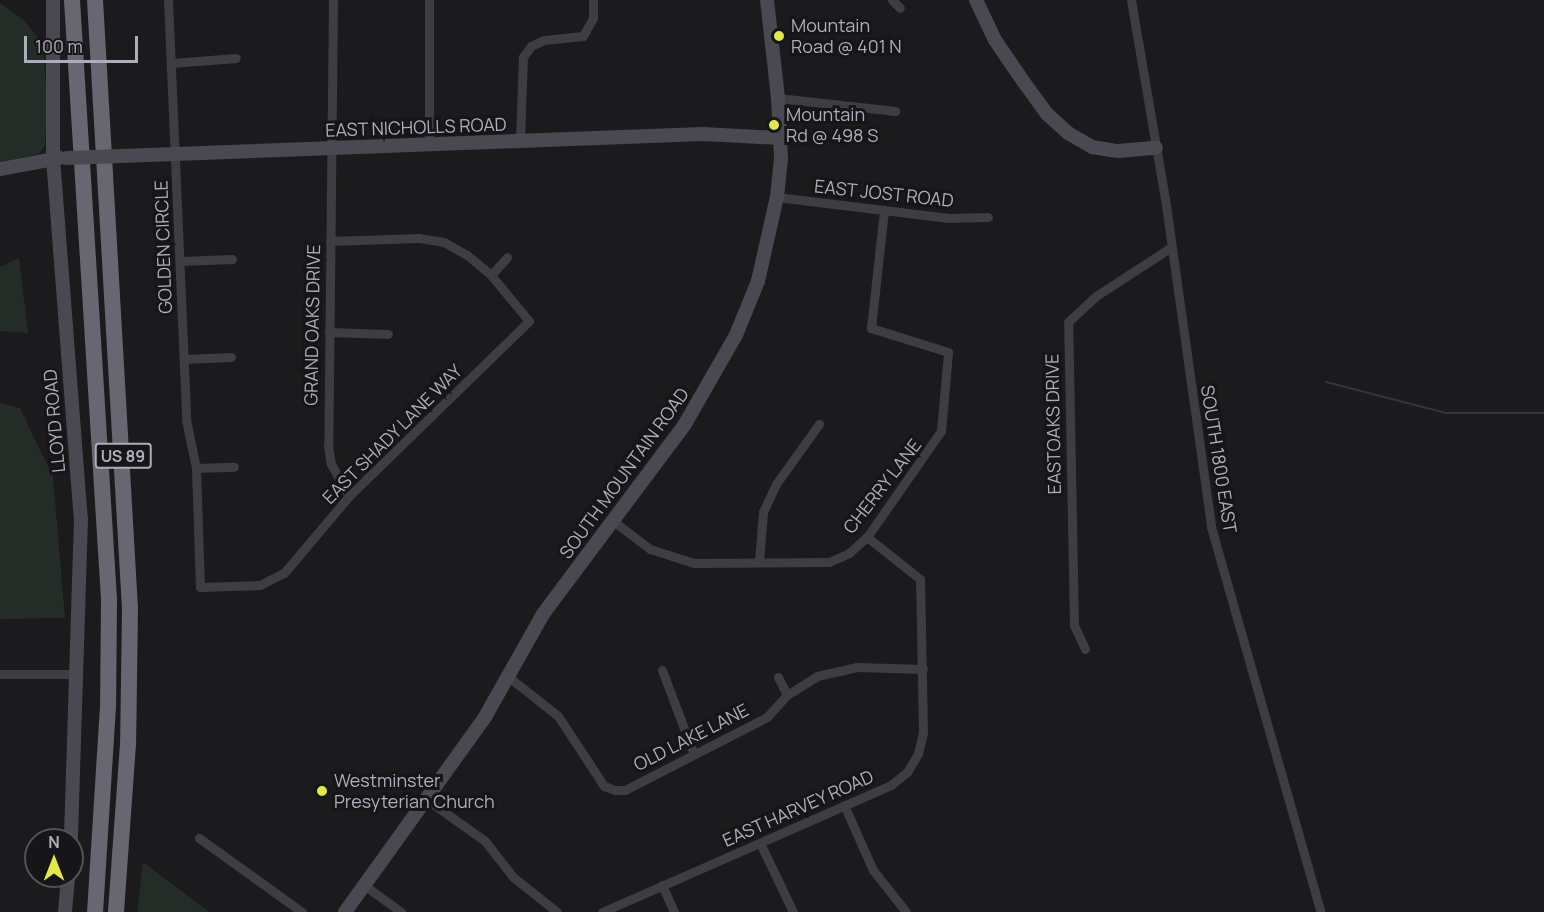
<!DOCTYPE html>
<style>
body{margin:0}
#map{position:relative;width:1544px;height:912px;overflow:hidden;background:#1b1a1c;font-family:Manrope,sans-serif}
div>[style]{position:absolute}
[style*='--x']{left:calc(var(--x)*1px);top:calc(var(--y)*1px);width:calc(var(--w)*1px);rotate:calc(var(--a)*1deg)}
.green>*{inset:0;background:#242c27}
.stream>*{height:2px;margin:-1px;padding:0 1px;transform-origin:1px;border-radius:1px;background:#323541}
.street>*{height:9px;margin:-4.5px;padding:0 4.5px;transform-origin:4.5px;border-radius:4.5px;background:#3e3d43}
.secondary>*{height:14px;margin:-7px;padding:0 7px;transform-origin:7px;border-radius:7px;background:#4a4951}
.highway>*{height:16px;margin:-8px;padding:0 8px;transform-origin:8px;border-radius:8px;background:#686771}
.secondary-bridge>*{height:14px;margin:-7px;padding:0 7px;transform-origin:7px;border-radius:7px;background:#4a4951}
.dots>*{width:16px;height:16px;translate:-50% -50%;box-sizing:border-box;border:3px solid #161517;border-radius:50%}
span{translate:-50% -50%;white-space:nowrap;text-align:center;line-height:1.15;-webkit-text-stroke:6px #161517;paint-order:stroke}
.shield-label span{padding:2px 4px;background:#161517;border:2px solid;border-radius:4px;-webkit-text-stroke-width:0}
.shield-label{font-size:16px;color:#aeadbb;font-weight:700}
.poi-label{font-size:18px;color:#aeadbb}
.left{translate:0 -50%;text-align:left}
.street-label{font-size:18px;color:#aeadbb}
.north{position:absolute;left:24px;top:828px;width:60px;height:60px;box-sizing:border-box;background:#161517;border:2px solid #535259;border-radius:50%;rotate:0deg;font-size:16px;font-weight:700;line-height:24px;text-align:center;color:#aeadbb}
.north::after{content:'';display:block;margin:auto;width:21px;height:27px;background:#e2e945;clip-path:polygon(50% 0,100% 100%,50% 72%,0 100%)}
.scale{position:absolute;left:24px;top:36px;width:114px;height:27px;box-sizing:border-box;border:3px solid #aeadbb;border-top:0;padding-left:8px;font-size:18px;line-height:21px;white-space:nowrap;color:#aeadbb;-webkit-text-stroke:4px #161517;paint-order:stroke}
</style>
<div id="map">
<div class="green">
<div style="clip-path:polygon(0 3px,24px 20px,43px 44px,47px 102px,45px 145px,39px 154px,0 162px)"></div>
<div style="clip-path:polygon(19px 258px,28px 333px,0 331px,0 267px)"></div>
<div style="clip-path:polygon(0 403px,20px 408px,53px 477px,65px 618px,0 619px)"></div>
<div style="clip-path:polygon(143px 862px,209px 912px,137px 912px)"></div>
</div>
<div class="stream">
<div style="--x:1326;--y:382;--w:124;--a:14.5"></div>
<div style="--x:1446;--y:413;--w:98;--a:0"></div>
</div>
<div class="street">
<div style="--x:168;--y:0;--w:420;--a:87.5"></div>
<div style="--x:186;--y:420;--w:49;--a:78.2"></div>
<div style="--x:196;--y:468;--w:119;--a:88.1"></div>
<div style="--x:200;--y:587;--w:60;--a:-1.9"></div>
<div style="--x:260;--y:585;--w:27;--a:-27"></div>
<div style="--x:284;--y:573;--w:101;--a:-49.8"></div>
<div style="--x:349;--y:496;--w:251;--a:-44.2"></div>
<div style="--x:529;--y:321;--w:60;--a:-129.6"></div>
<div style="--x:491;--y:275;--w:31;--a:-140"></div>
<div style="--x:467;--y:255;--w:26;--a:-151"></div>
<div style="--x:444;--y:242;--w:25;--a:-171"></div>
<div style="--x:419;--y:238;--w:89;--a:178.1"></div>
<div style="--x:333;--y:0;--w:446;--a:90.6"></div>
<div style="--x:328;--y:446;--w:18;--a:81"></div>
<div style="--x:331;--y:464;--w:37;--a:61"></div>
<div style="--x:429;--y:0;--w:144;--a:90"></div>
<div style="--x:892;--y:0;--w:11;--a:45"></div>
<div style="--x:1131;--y:0;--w:201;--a:80.3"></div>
<div style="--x:1165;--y:198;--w:332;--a:82"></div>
<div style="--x:1211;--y:527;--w:400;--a:74.1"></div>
<div style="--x:172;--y:63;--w:64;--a:-4.5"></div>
<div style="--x:778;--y:98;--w:118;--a:6.3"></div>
<div style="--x:520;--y:141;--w:84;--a:-88"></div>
<div style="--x:523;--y:57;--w:14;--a:-54"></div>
<div style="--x:531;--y:46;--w:14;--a:-25"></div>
<div style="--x:544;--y:40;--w:39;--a:-6"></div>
<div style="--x:583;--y:36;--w:21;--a:-61"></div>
<div style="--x:593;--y:18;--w:18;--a:-90"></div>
<div style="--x:777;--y:197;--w:171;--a:7"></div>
<div style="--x:947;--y:218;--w:41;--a:-1.4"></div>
<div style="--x:181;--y:261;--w:51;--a:-2.2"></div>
<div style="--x:491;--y:275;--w:24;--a:-48"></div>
<div style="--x:329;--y:332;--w:59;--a:1.9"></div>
<div style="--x:184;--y:359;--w:47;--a:-2.4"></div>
<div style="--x:196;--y:468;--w:38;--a:-2"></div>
<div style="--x:613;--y:521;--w:46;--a:37.1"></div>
<div style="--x:650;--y:549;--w:46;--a:17.7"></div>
<div style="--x:694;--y:563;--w:135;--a:-0.4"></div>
<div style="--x:829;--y:562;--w:22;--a:-24"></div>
<div style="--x:849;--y:553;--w:24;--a:-42"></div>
<div style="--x:867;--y:537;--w:129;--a:-55.1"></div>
<div style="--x:941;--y:431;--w:79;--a:-84.9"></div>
<div style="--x:948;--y:352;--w:81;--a:-162.7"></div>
<div style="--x:871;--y:328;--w:119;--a:-83.7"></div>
<div style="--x:759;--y:562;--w:50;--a:-85.4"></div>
<div style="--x:763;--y:512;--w:31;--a:-65"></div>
<div style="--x:776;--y:484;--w:74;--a:-54.4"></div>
<div style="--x:1085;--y:649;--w:26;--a:-115"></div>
<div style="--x:1074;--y:625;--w:303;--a:-91.1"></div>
<div style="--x:1068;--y:322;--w:38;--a:-43"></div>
<div style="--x:1096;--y:296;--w:88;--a:-33"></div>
<div style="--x:662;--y:670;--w:88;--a:69.3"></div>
<div style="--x:0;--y:674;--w:78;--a:0"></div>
<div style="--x:778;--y:677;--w:20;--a:63"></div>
<div style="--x:510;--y:678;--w:61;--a:38.4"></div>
<div style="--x:558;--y:716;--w:84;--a:56.7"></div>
<div style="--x:604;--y:786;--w:12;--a:20"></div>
<div style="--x:615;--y:790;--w:10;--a:0"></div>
<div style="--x:625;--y:790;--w:160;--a:-27.2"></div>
<div style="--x:767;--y:717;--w:30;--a:-48"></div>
<div style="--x:787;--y:695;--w:36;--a:-32"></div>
<div style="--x:817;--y:676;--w:41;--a:-12.7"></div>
<div style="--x:857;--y:667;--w:66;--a:1.7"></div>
<div style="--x:426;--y:799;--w:72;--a:35.4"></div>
<div style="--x:485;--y:841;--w:46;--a:52.1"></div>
<div style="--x:513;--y:877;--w:56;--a:38.5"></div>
<div style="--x:844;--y:805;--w:71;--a:66"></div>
<div style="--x:873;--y:870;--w:53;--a:51.8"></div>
<div style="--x:199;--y:838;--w:127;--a:35.7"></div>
<div style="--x:760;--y:843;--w:76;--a:64.4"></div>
<div style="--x:364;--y:885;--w:46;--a:36.1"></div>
<div style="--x:662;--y:885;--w:30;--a:66"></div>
<div style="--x:602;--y:912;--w:316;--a:-23.7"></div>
<div style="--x:891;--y:785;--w:21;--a:-39"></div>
<div style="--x:907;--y:772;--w:21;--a:-59"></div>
<div style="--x:918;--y:754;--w:23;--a:-77"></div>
<div style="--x:923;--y:732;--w:153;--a:-91.1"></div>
<div style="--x:920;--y:579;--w:68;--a:-141.6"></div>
</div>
<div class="secondary">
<div style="--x:53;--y:0;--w:158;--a:90"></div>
<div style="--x:53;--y:158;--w:361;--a:85.6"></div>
<div style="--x:81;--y:518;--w:322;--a:91.8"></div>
<div style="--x:976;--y:0;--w:44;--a:64.6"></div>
<div style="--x:995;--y:40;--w:50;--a:55.7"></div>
<div style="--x:1023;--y:81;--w:41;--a:54"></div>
<div style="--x:1047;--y:114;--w:28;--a:42"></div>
<div style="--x:1068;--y:133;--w:28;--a:30"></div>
<div style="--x:1092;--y:147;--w:26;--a:9"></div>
<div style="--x:1118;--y:151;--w:38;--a:-5"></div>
<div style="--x:122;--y:156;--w:581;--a:-2.17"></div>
<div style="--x:703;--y:134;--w:77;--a:3"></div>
<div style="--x:0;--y:169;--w:61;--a:-10.4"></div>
<div style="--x:65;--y:912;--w:36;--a:-85"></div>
<div style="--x:345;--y:912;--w:240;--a:-54.3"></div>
<div style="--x:485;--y:717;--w:118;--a:-60.6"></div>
<div style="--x:543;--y:614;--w:237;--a:-53.2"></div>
<div style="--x:685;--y:424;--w:103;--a:-60.2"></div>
<div style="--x:736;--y:335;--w:58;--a:-67.8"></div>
<div style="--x:758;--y:281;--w:86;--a:-77.3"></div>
<div style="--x:777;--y:197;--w:38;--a:-84"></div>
<div style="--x:781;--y:159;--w:61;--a:-92.8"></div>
<div style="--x:778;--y:98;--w:99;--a:-96.4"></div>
</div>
<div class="highway">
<div style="--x:72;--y:0;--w:601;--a:86.47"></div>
<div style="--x:109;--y:600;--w:106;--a:90.5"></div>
<div style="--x:108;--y:706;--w:206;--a:93.6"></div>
<div style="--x:95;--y:0;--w:609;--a:86.71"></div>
<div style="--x:130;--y:608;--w:136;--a:90.8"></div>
<div style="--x:128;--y:744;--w:168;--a:94.1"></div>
</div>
<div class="secondary-bridge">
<div style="--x:67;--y:158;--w:55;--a:-2.1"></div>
</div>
<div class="dots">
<div style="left:779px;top:36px;background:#e2e945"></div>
<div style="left:774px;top:125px;background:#e2e945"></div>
<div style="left:322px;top:791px;background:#e2e945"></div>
</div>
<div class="shield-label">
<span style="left:123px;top:456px">US 89</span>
</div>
<div class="poi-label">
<span class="left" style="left:791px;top:36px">Mountain<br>Road @ 401 N</span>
<span class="left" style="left:786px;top:125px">Mountain<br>Rd @ 498 S</span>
<span class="left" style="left:334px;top:791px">Westminster<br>Presyterian Church</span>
</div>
<div class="street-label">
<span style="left:416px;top:127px;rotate:-2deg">EAST NICHOLLS ROAD</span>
<span style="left:884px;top:193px;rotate:6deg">EAST JOST ROAD</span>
<span style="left:163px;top:247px;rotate:-92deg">GOLDEN CIRCLE</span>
<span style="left:312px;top:325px;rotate:-89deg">GRAND OAKS DRIVE</span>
<span style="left:54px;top:421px;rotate:-95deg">LLOYD ROAD</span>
<span style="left:1053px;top:424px;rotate:-91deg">EASTOAKS DRIVE</span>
<span style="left:392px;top:434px;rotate:-45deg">EAST SHADY LANE WAY</span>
<span style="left:1219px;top:459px;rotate:81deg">SOUTH 1800 EAST</span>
<span style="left:624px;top:473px;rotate:-54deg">SOUTH MOUNTAIN ROAD</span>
<span style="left:882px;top:486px;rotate:-52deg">CHERRY LANE</span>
<span style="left:691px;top:737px;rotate:-27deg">OLD LAKE LANE</span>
<span style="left:798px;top:808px;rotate:-24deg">EAST HARVEY ROAD</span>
</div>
<div class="north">N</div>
<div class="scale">100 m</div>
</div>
